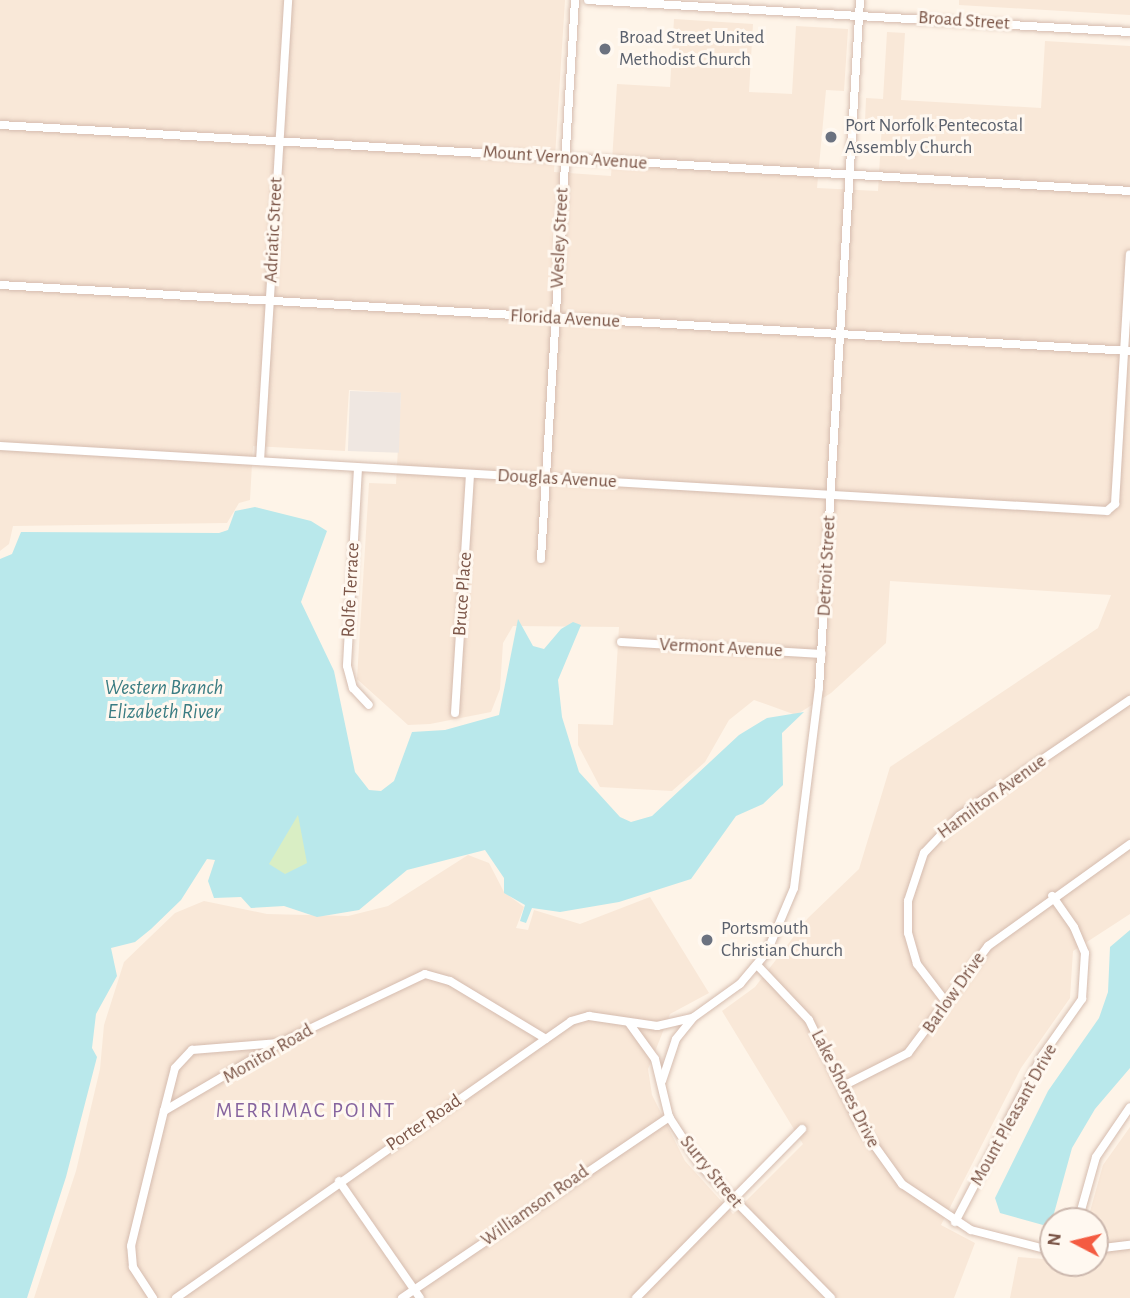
<!DOCTYPE html>
<style>
body{margin:0}
#map{position:relative;width:1130px;height:1298px;overflow:hidden;background:#fef4e8;font-family:"Alegreya Sans",sans-serif}
div>[style]{position:absolute}
[style*='--x']{left:calc(var(--x)*1px);top:calc(var(--y)*1px);width:calc(var(--w)*1px);rotate:calc(var(--a)*1deg)}
.residential>*{inset:0;background:#f9e8d8}
.industrial>*{inset:0;background:#efe7e1;transform-origin:0 0}
.green>*{inset:0;background:#d9eec4}
.water>*{inset:0;background:#b9e8eb}
.roads{filter:drop-shadow(0 0 2px #d5bcaf) drop-shadow(0 0 2px #d5bcaf)}
.street>*{height:8px;margin:-4px;padding:0 4px;transform-origin:4px;border-radius:4px;background:#fff}
.dots>*{width:19px;height:19px;translate:-50% -50%;box-sizing:border-box;border:4px solid #fff8f0;border-radius:50%}
span{translate:-50% -50%;white-space:nowrap;text-align:center;line-height:1.15;-webkit-text-stroke:6px #fff8f0;paint-order:stroke}
.street-label{font-size:19px;color:#7c5648}
.worship-label{font-size:19px;color:#5b616d}
.left{translate:0 -50%;text-align:left}
.water-label{font-size:21px;color:#3a7c82;font-style:italic}
.neighbourhood-label{font-size:21px;color:#86649f;letter-spacing:2px}
.north{position:absolute;left:1039px;top:1207px;width:70px;height:70px;box-sizing:border-box;background:#fff8f0;border:2px solid #cbb7ad;border-radius:50%;rotate:277deg;font-size:19px;font-weight:700;line-height:28px;text-align:center;color:#7c5648}
.north::after{content:'';display:block;margin:auto;width:24px;height:32px;background:#f45b41;clip-path:polygon(50% 0,100% 100%,50% 72%,0 100%)}
</style>
<div id="map">
<div class="residential">
<div style="clip-path:polygon(0 0,565px 0,554px 172px,611px 176px,617px 84px,670px 87px,674px 19px,753px 24px,749px 92px,792px 94px,796px 26px,848px 29px,844px 91px,826px 90px,817px 188px,878px 191px,882px 123px,865px 121px,866px 98px,883px 99px,887px 32px,905px 33px,901px 100px,1041px 108px,1045px 41px,1130px 46px,1130px 914px,1073px 951px,1070px 998px,1021px 1068px,941px 1225px,975px 1243px,954px 1298px,34px 1298px,76px 1171px,100px 1069px,104px 1025px,124px 962px,175px 913px,204px 901px,267px 914px,348px 916px,388px 906px,468px 855px,489px 863px,504px 892px,524px 907px,516px 928px,528px 930px,534px 910px,580px 924px,650px 897px,709px 993px,670px 1014px,648px 1069px,652px 1095px,685px 1161px,733px 1214px,803px 1144px,722px 1011px,755px 987px,808px 918px,859px 869px,890px 767px,1098px 628px,1111px 595px,890px 581px,886px 643px,831px 693px,796px 715px,754px 700px,729px 720px,705px 762px,672px 791px,600px 787px,578px 745px,578px 724px,613px 725px,619px 627px,513px 626px,503px 643px,500px 689px,491px 712px,430px 724px,408px 725px,357px 679px,369px 483px,396px 484px,401px 393px,349px 390px,345px 451px,253px 446px,250px 500px,239px 503px,227px 523px,13px 526px,9px 544px,0 551px)"></div>
<div style="clip-path:polygon(959px 0,1130px 0,1130px 15px,959px 5px)"></div>
<div style="clip-path:polygon(1130px 1127px,1130px 1298px,1010px 1298px,1018px 1257px,1095px 1263px,1095px 1221px,1089px 1221px,1089px 1215px,1103px 1165px)"></div>
</div>
<div class="industrial">
<div style="left:350px;top:391px;width:51px;height:60px;rotate:2deg"></div>
</div>
<div class="green">
<div style="clip-path:polygon(305px 778px,318px 875px,255px 879px)"></div>
</div>
<div class="water">
<div style="clip-path:polygon(evenodd,255px 507px,311px 521px,327px 531px,301px 602px,334px 671px,355px 772px,369px 790px,381px 791px,394px 781px,412px 732px,445px 730px,499px 715px,518px 619px,533px 646px,544px 649px,561px 629px,573px 622px,581px 625px,558px 680px,562px 717px,579px 772px,620px 817px,631px 822px,652px 816px,739px 735px,767px 718px,804px 712px,782px 733px,783px 785px,763px 804px,736px 816px,691px 879px,619px 902px,560px 912px,532px 908px,526px 923px,520px 921px,525px 905px,504px 893px,504px 878px,485px 850px,407px 870px,359px 910px,317px 917px,284px 906px,251px 908px,241px 897px,214px 898px,208px 881px,215px 860px,207px 859px,181px 900px,151px 929px,135px 942px,111px 948px,117px 976px,96px 1014px,92px 1048px,97px 1057px,66px 1177px,27px 1298px,0 1298px,0 559px,12px 554px,21px 532px,219px 533px,228px 530px,235px 511px,255px 507px,298px 815px,307px 863px,285px 874px,269px 864px,298px 815px)"></div>
<div style="clip-path:polygon(1130px 930px,1130px 1068px,1095px 1109px,1072px 1148px,1053px 1217px,1043px 1225px,1000px 1213px,995px 1198px,1048px 1091px,1099px 1018px,1108px 992px,1110px 947px)"></div>
</div>
<div class="roads">
<div class="street">
<div style="--x:588;--y:0;--w:543;--a:3.38"></div>
<div style="--x:0;--y:125;--w:1132;--a:3.34"></div>
<div style="--x:0;--y:285;--w:1132;--a:3.34"></div>
<div style="--x:0;--y:446;--w:1109;--a:3.36"></div>
<div style="--x:1107;--y:511;--w:11;--a:-41"></div>
<div style="--x:1115;--y:504;--w:250;--a:-86.6"></div>
<div style="--x:260;--y:461;--w:462;--a:-86.5"></div>
<div style="--x:358;--y:468;--w:198;--a:93.2"></div>
<div style="--x:347;--y:666;--w:23;--a:75"></div>
<div style="--x:353;--y:688;--w:23;--a:47"></div>
<div style="--x:541;--y:559;--w:560;--a:-86.52"></div>
<div style="--x:621;--y:642;--w:201;--a:3.4"></div>
<div style="--x:455;--y:713;--w:239;--a:-86.4"></div>
<div style="--x:758;--y:966;--w:74;--a:46.6"></div>
<div style="--x:809;--y:1020;--w:115;--a:64.3"></div>
<div style="--x:859;--y:1124;--w:74;--a:54.4"></div>
<div style="--x:902;--y:1184;--w:83;--a:33.7"></div>
<div style="--x:971;--y:1230;--w:85;--a:14.4"></div>
<div style="--x:946;--y:1002;--w:48;--a:-127.3"></div>
<div style="--x:917;--y:964;--w:32;--a:-106"></div>
<div style="--x:908;--y:933;--w:32;--a:-90"></div>
<div style="--x:908;--y:901;--w:51;--a:-71.6"></div>
<div style="--x:924;--y:853;--w:51;--a:-46.6"></div>
<div style="--x:959;--y:816;--w:207;--a:-34.2"></div>
<div style="--x:629;--y:1023;--w:44;--a:54.2"></div>
<div style="--x:655;--y:1059;--w:60;--a:76.4"></div>
<div style="--x:669;--y:1117;--w:59;--a:56.9"></div>
<div style="--x:701;--y:1166;--w:185;--a:45.4"></div>
<div style="--x:662;--y:1081;--w:44;--a:-71.6"></div>
<div style="--x:676;--y:1039;--w:28;--a:-51"></div>
<div style="--x:694;--y:1017;--w:57;--a:-35.7"></div>
<div style="--x:740;--y:984;--w:42;--a:-49.8"></div>
<div style="--x:767;--y:952;--w:69;--a:-67.1"></div>
<div style="--x:794;--y:888;--w:202;--a:-82.9"></div>
<div style="--x:819;--y:688;--w:689;--a:-86.59"></div>
<div style="--x:843;--y:1086;--w:73;--a:-26.9"></div>
<div style="--x:908;--y:1053;--w:134;--a:-53.2"></div>
<div style="--x:988;--y:946;--w:175;--a:-35.7"></div>
<div style="--x:164;--y:1111;--w:44;--a:-75.7"></div>
<div style="--x:175;--y:1068;--w:25;--a:-47"></div>
<div style="--x:192;--y:1050;--w:87;--a:-4.6"></div>
<div style="--x:339;--y:1181;--w:142;--a:55.3"></div>
<div style="--x:1078;--y:1221;--w:66;--a:-74.3"></div>
<div style="--x:1096;--y:1157;--w:60;--a:-55.8"></div>
<div style="--x:955;--y:1222;--w:187;--a:-62.3"></div>
<div style="--x:1042;--y:1056;--w:70;--a:-54.9"></div>
<div style="--x:1082;--y:999;--w:46;--a:-86.3"></div>
<div style="--x:1085;--y:953;--w:28;--a:-113"></div>
<div style="--x:1074;--y:927;--w:38;--a:-125"></div>
<div style="--x:1095;--y:1249;--w:35;--a:-7"></div>
<div style="--x:153;--y:1298;--w:37;--a:-123"></div>
<div style="--x:133;--y:1267;--w:21;--a:-95"></div>
<div style="--x:131;--y:1246;--w:139;--a:-76.3"></div>
<div style="--x:164;--y:1111;--w:137;--a:-30.3"></div>
<div style="--x:282;--y:1042;--w:158;--a:-25.4"></div>
<div style="--x:425;--y:974;--w:26;--a:16"></div>
<div style="--x:450;--y:981;--w:112;--a:31.1"></div>
<div style="--x:176;--y:1298;--w:482;--a:-35"></div>
<div style="--x:571;--y:1021;--w:19;--a:-16"></div>
<div style="--x:589;--y:1016;--w:69;--a:8.4"></div>
<div style="--x:657;--y:1026;--w:35;--a:-13"></div>
<div style="--x:402;--y:1298;--w:323;--a:-34.1"></div>
<div style="--x:636;--y:1298;--w:237;--a:-45.5"></div>
</div>
</div>
<div class="dots">
<div style="left:605px;top:49px;background:#6b7280"></div>
<div style="left:831px;top:137px;background:#6b7280"></div>
<div style="left:707px;top:940px;background:#6b7280"></div>
</div>
<div class="street-label">
<span style="left:964px;top:21px;rotate:4deg">Broad Street</span>
<span style="left:565px;top:158px;rotate:4deg">Mount Vernon Avenue</span>
<span style="left:274px;top:230px;rotate:-87deg">Adriatic Street</span>
<span style="left:560px;top:238px;rotate:-87deg">Wesley Street</span>
<span style="left:565px;top:319px;rotate:3deg">Florida Avenue</span>
<span style="left:557px;top:479px;rotate:3deg">Douglas Avenue</span>
<span style="left:827px;top:566px;rotate:-87deg">Detroit Street</span>
<span style="left:351px;top:590px;rotate:-87deg">Rolfe Terrace</span>
<span style="left:463px;top:594px;rotate:-86deg">Bruce Place</span>
<span style="left:721px;top:648px;rotate:3deg">Vermont Avenue</span>
<span style="left:992px;top:797px;rotate:-36deg">Hamilton Avenue</span>
<span style="left:954px;top:993px;rotate:-55deg">Barlow Drive</span>
<span style="left:268px;top:1054px;rotate:-30deg">Monitor Road</span>
<span style="left:845px;top:1089px;rotate:63deg">Lake Shores Drive</span>
<span style="left:1014px;top:1115px;rotate:-61deg">Mount Pleasant Drive</span>
<span style="left:424px;top:1123px;rotate:-34deg">Porter Road</span>
<span style="left:711px;top:1172px;rotate:51deg">Surry Street</span>
<span style="left:535px;top:1206px;rotate:-35deg">Williamson Road</span>
</div>
<div class="worship-label">
<span class="left" style="left:619px;top:49px">Broad Street United<br>Methodist Church</span>
<span class="left" style="left:845px;top:137px">Port Norfolk Pentecostal<br>Assembly Church</span>
<span class="left" style="left:721px;top:940px">Portsmouth<br>Christian Church</span>
</div>
<div class="water-label">
<span style="left:164px;top:700px">Western Branch<br>Elizabeth River</span>
</div>
<div class="neighbourhood-label">
<span style="left:306px;top:1111px">MERRIMAC POINT</span>
</div>
<div class="north">N</div>
</div>
